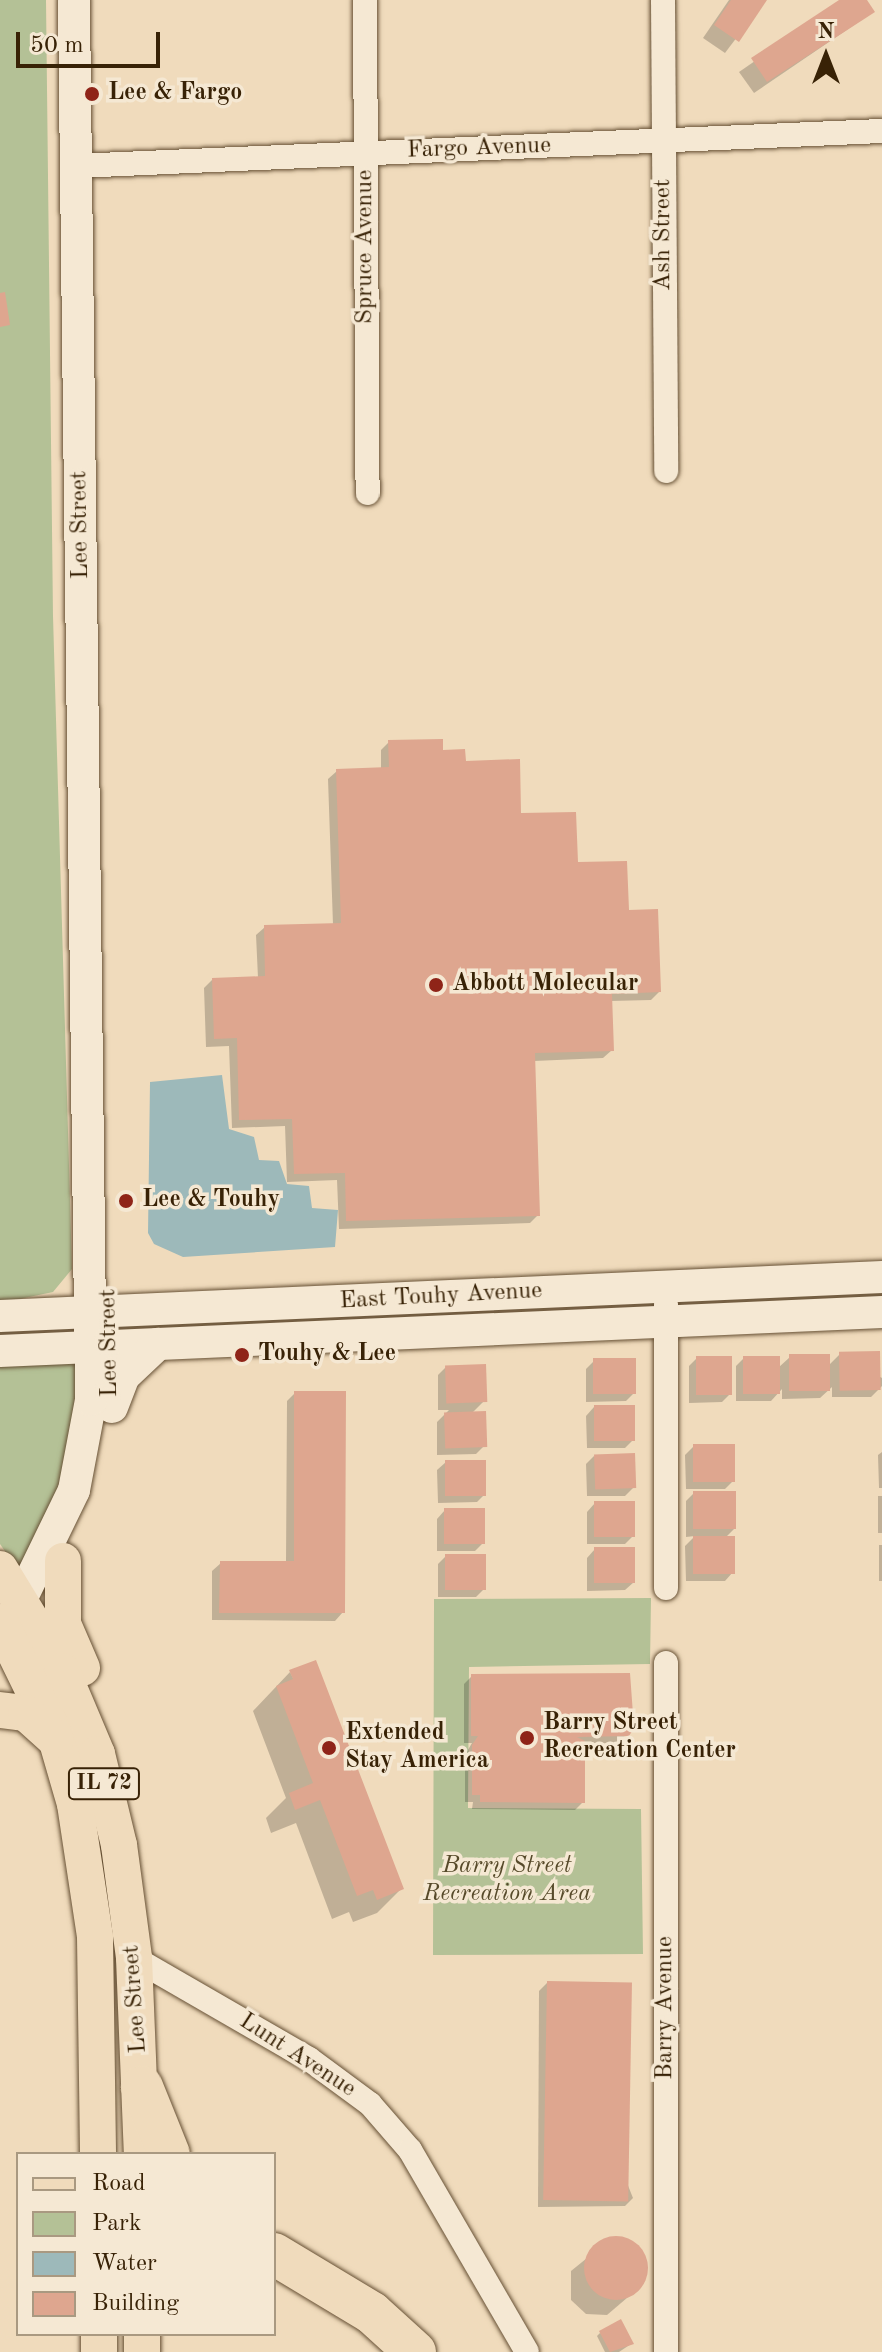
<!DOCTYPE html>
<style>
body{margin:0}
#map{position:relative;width:882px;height:2352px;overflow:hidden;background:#f0dbbc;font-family:"Old Standard TT",serif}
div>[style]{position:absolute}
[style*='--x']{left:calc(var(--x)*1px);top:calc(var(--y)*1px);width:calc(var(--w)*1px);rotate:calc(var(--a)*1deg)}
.green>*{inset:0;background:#b4c196}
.water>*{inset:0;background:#9db9ba}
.shadow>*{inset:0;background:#0003;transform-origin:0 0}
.building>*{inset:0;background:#dea68f;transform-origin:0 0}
.round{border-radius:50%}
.roads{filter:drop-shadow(0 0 2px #665034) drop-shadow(0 0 2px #665034)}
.street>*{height:24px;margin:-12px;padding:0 12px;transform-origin:12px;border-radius:12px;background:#f5e8d3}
.secondary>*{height:32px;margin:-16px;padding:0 16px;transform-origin:16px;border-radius:16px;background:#f5e8d3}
.primary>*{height:36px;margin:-18px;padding:0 18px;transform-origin:18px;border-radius:18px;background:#f0dbbc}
.highway>*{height:42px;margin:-21px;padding:0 21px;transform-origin:21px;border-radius:21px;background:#f0dbbc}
.dots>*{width:22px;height:22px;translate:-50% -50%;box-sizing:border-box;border:4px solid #f5e8d3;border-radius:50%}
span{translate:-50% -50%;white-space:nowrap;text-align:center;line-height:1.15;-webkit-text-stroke:7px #f5e8d3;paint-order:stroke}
.shield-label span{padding:2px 6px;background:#f5e8d3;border:2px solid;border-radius:6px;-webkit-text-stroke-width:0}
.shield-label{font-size:22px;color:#382206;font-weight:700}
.poi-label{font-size:24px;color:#382206;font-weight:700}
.left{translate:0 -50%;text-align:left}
.street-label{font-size:24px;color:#382206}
.park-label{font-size:24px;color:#574a2a;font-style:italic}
.legend{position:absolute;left:16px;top:2152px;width:260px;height:184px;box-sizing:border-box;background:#f5e8d3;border:2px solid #a99981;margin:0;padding:10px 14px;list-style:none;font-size:24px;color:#382206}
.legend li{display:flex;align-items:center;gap:16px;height:40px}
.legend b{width:40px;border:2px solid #a99981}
.north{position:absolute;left:786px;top:16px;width:80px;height:80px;-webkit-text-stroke:6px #f5e8d3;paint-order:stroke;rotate:0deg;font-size:22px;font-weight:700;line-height:32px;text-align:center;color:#382206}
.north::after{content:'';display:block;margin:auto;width:28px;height:36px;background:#382206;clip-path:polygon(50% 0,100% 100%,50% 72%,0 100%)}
.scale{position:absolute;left:16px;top:32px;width:144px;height:36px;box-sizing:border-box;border:4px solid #382206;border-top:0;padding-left:10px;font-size:24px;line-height:28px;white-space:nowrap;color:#382206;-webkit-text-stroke:6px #f5e8d3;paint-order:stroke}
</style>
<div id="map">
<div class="green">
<div style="clip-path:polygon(0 0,46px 0,53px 616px,72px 1269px,53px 1292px,0 1303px)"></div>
<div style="clip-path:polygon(79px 1357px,66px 1484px,18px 1570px,0 1544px,0 1361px)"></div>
<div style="clip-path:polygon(651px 1598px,650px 1664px,469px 1667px,468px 1808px,641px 1809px,643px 1954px,433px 1955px,434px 1599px)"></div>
</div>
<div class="water">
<div style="clip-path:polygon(222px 1075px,229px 1129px,254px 1137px,259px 1160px,279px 1161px,287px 1184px,309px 1186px,312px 1208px,338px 1210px,335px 1247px,183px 1257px,154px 1244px,148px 1233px,150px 1082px)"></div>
</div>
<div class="shadow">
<div style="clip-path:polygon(729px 0,765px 0,725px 53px,703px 38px)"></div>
<div style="clip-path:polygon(843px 0,865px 0,873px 12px,754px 93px,739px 72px)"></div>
<div style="clip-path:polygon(389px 742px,441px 752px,464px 763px,576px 864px,627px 912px,659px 992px,651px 1000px,610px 1001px,612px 1050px,603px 1058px,534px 1061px,538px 1215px,530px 1223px,339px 1229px,337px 1180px,287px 1182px,285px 1126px,232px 1128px,229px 1046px,206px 1047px,204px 988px,212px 980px,258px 978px,256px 935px,265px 927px,333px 925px,328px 779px,337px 771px,381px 769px,381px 750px)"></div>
<div style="clip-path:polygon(840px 1354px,882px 1378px,882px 1386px,871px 1397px,832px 1397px,832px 1387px,820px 1398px,782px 1399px,782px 1389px,771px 1401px,736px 1401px,736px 1366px,744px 1358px,778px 1368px,790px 1357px,828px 1366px)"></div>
<div style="clip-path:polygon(697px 1358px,730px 1394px,722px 1402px,689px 1403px,689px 1366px)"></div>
<div style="clip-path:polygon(594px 1361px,634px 1393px,626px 1401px,586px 1402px,586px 1369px)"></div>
<div style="clip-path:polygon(446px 1367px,484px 1401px,472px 1413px,484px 1446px,476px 1454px,437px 1455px,437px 1422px,449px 1410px,438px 1410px,438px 1375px)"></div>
<div style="clip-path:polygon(295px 1393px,343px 1612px,335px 1621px,212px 1620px,212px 1571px,221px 1563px,286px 1563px,287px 1401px)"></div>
<div style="clip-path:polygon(594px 1407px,633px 1440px,625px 1448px,587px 1448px,586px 1416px)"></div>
<div style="clip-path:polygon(694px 1446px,734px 1480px,725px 1489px,686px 1489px,685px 1455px)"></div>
<div style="clip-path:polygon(882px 1452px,882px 1488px,879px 1488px,878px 1455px)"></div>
<div style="clip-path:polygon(594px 1456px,634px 1487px,625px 1496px,587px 1496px,586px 1464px)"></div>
<div style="clip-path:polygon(446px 1462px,485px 1494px,477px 1502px,438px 1503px,437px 1470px)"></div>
<div style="clip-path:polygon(694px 1493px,735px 1528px,725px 1538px,733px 1572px,725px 1581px,686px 1581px,685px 1546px,695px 1536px,686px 1537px,686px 1501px)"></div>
<div style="left:882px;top:1496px;width:37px;height:4px;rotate:90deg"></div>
<div style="clip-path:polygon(595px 1503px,633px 1536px,625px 1544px,587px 1544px,587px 1512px)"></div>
<div style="clip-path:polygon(445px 1510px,484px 1542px,475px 1551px,437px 1551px,437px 1519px)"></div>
<div style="left:882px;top:1545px;width:36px;height:3px;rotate:90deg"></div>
<div style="clip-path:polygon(595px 1549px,634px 1582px,625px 1590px,587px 1591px,587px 1558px)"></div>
<div style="clip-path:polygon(446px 1556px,484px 1589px,476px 1597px,438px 1597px,438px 1564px)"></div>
<div style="clip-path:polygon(290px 1672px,401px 1889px,377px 1913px,353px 1922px,349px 1912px,332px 1919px,296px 1823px,271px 1833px,266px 1818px,286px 1798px,253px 1711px)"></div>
<div style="clip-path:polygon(472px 1676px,627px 1734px,618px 1743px,583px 1744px,583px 1802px,575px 1810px,472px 1809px,473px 1802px,465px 1802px,465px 1755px,472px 1743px,464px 1743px,464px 1684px)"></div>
<div style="clip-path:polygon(547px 1983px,633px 2198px,625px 2206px,538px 2207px,539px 1991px)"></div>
<div style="clip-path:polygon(613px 2237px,632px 2241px,647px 2266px,641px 2286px,607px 2315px,586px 2314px,571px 2300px,571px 2271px)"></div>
<div style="clip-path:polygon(600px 2333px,631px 2344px,619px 2352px,605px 2352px,597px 2336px)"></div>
</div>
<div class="building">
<div style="clip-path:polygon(731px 0,767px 0,739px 42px,714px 25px)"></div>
<div style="clip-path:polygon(839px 0,867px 0,875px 12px,767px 82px,751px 58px)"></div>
<div style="clip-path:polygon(5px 292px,10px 325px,0 327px,0 293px)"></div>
<div style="clip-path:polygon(443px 739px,443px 750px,465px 749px,466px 761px,520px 759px,521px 813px,576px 812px,578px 862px,627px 861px,629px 910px,658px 909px,661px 992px,612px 994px,614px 1051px,535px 1053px,540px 1216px,346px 1221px,345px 1173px,294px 1174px,292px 1119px,239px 1120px,237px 1038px,214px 1039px,212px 978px,265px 976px,264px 925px,341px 923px,336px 769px,389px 767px,388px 740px)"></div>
<div style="left:880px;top:1351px;width:39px;height:41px;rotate:89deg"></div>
<div style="left:830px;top:1354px;width:37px;height:41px;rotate:90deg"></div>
<div style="left:696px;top:1356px;width:36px;height:39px"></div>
<div style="left:743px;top:1356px;width:37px;height:38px"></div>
<div style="left:636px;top:1358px;width:36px;height:43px;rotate:90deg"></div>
<div style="left:486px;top:1364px;width:38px;height:41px;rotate:88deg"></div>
<div style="clip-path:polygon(294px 1391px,346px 1391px,345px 1613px,219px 1613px,220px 1561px,294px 1561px)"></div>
<div style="left:594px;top:1405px;width:41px;height:36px"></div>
<div style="left:486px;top:1411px;width:36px;height:42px;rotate:88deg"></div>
<div style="left:693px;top:1444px;width:42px;height:38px"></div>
<div style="left:635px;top:1453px;width:35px;height:41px;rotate:88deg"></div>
<div style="left:445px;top:1460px;width:41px;height:36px"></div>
<div style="left:693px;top:1491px;width:43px;height:38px"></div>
<div style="left:594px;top:1501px;width:41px;height:36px"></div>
<div style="left:444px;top:1508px;width:41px;height:36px"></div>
<div style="left:693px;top:1536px;width:42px;height:38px"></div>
<div style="left:594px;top:1547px;width:41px;height:36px"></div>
<div style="left:445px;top:1554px;width:41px;height:36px"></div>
<div style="clip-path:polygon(316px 1660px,404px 1889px,377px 1900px,373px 1890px,357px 1896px,320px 1800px,295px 1810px,289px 1793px,313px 1783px,276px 1686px,293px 1679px,289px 1670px)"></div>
<div style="clip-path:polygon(630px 1673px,634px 1728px,629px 1736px,577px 1737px,585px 1741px,585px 1803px,480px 1802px,480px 1795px,472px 1795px,472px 1745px,478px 1736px,471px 1736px,471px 1674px)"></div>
<div style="left:547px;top:1981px;width:85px;height:219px;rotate:1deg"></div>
<div class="round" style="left:584px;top:2236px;width:64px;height:64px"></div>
<div style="clip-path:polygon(621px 2319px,634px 2344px,610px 2352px,599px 2331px)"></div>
</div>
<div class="roads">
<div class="street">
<div style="--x:365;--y:0;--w:493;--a:89.7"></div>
<div style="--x:663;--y:0;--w:471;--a:89.6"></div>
<div style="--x:76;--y:166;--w:807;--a:-2.49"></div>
<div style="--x:666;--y:1305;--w:283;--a:90"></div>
<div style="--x:666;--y:1663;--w:689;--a:90"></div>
<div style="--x:134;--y:1958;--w:202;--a:30"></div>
<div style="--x:309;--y:2059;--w:76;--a:36.4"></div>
<div style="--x:370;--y:2104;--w:61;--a:49"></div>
<div style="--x:410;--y:2150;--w:233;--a:59.9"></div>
</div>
<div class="secondary">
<div style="--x:0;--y:1316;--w:883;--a:-2.53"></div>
<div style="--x:0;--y:1351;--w:883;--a:-2.53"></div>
<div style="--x:112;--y:1407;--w:33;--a:-69"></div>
<div style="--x:124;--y:1376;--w:47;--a:-43.3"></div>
<div style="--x:11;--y:1620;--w:144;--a:-64.1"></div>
<div style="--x:74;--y:1490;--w:92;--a:-79.3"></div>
<div style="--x:91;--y:1400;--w:1400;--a:-90.7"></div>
</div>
<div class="primary">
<div style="--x:63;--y:1561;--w:63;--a:90"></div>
<div style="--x:63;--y:1624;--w:48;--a:66.6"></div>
<div style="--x:0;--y:1569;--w:119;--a:58.7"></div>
<div style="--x:62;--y:1671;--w:90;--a:67.1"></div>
<div style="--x:97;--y:1754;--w:94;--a:76.4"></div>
<div style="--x:119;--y:1845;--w:114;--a:82.4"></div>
<div style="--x:134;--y:1958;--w:196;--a:87.7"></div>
<div style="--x:0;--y:1622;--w:126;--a:64"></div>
<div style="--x:55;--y:1735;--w:72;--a:73.8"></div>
<div style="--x:75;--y:1804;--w:134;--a:81.4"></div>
<div style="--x:95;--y:1937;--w:217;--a:89.2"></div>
<div style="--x:0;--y:1710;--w:26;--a:7"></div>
<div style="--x:26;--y:1713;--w:40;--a:42"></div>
<div style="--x:99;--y:2334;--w:18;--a:90"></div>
<div style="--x:142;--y:2334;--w:18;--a:90"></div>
</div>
<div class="highway">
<div style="--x:142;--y:2087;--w:72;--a:68.1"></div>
<div style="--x:274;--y:2254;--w:114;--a:31"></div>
<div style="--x:372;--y:2313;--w:58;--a:42.2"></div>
</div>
</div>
<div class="dots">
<div style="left:92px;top:94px;background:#8f2418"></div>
<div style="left:436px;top:985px;background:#8f2418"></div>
<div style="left:126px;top:1201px;background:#8f2418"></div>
<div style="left:242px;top:1355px;background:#8f2418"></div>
<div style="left:527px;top:1738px;background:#8f2418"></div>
<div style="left:329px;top:1748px;background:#8f2418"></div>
</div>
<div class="shield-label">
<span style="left:104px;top:1784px">IL 72</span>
</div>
<div class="poi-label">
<span class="left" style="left:108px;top:94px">Lee &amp; Fargo</span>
<span class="left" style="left:452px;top:985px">Abbott Molecular</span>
<span class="left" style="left:142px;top:1201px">Lee &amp; Touhy</span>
<span class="left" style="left:258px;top:1355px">Touhy &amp; Lee</span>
<span class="left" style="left:543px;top:1738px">Barry Street<br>Recreation Center</span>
<span class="left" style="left:345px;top:1748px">Extended<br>Stay America</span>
</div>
<div class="street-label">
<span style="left:479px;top:149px;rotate:-2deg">Fargo Avenue</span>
<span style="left:664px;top:235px;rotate:-90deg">Ash Street</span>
<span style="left:366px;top:247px;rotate:-90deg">Spruce Avenue</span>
<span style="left:81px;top:525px;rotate:-91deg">Lee Street</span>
<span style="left:441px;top:1297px;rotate:-3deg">East Touhy Avenue</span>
<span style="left:110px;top:1343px;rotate:-91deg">Lee Street</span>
<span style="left:136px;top:1999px;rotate:-94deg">Lee Street</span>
<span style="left:666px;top:2008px;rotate:-90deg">Barry Avenue</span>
<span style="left:297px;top:2056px;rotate:33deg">Lunt Avenue</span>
</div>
<div class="park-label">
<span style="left:507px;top:1881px">Barry Street<br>Recreation Area</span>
</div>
<ul class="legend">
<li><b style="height:10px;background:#f0dbbc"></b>Road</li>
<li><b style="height:22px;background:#b4c196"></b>Park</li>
<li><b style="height:22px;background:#9db9ba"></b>Water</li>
<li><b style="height:22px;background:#dea68f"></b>Building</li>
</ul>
<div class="north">N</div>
<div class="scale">50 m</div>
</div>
